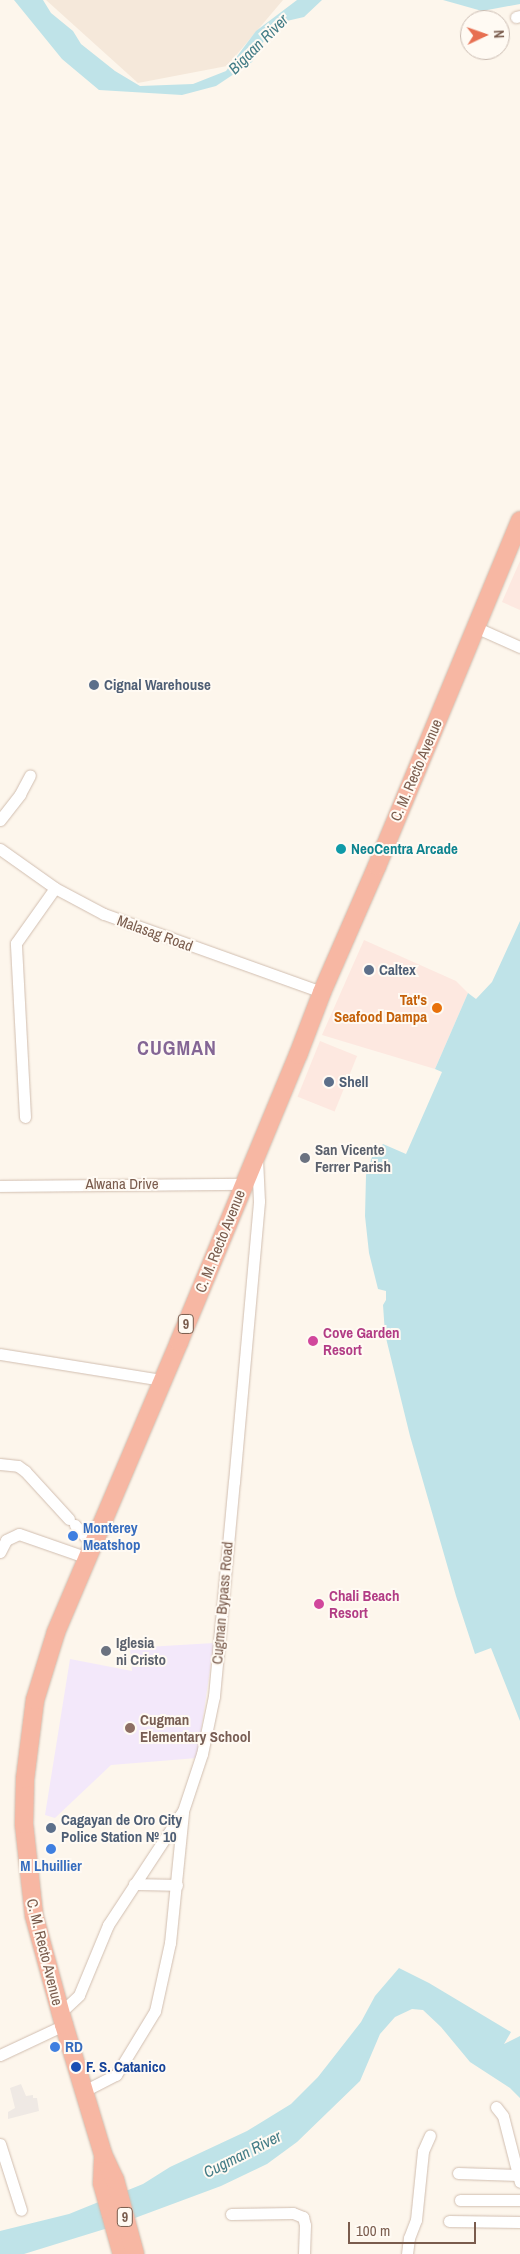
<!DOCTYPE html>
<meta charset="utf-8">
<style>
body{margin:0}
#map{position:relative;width:520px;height:2254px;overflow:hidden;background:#fdf6ec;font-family:"Archivo Narrow",sans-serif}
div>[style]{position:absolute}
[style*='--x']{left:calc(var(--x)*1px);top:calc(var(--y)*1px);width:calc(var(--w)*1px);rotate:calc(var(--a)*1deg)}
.residential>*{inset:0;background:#f5e8da}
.commercial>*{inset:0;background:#fde8e0;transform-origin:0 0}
.industrial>*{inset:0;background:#efe9e4}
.education>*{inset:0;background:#f3e8fa}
.water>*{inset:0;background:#bfe3e8}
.roads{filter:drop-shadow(0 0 1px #d1beb0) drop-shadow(0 0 1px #d1beb0)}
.minor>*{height:11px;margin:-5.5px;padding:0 5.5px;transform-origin:5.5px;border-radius:5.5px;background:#fff}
.highway>*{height:18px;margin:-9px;padding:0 9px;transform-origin:9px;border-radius:9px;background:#f7b7a3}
.dots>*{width:14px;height:14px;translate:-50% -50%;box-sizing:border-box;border:2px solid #fffaf3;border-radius:50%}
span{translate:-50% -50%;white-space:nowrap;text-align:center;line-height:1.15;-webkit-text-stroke:4px #fffaf3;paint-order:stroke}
.shield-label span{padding:1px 4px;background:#fffaf3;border:1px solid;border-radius:4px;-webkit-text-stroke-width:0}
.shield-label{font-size:14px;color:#7a5c4d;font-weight:700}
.service-label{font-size:15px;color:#4e5e75;font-weight:700}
.left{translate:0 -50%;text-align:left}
.street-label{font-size:15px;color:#7a5c4d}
.culture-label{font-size:15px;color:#0d838f;font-weight:700}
.food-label{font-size:15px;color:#c56008;font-weight:700}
.right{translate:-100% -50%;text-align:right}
.worship-label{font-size:15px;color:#5b616d;font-weight:700}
.hotel-label{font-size:15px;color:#b23c85;font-weight:700}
.shop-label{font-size:15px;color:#366cbe;font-weight:700}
.education-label{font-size:15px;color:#785e54;font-weight:700}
.transit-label{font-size:15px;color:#164399;font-weight:700}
.water-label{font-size:16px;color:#437c86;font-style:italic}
.district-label{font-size:20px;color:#846695;font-weight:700;letter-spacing:1px}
.north{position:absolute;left:460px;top:10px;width:50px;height:50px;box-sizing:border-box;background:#fffaf3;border:1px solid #cabbb1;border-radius:50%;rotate:87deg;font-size:14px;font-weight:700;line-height:20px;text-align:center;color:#7a5c4d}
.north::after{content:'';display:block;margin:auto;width:18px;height:22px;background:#e76f51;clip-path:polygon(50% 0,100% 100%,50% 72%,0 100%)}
.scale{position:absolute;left:348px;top:2222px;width:128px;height:22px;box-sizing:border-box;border:2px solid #7a5c4d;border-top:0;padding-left:6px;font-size:15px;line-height:18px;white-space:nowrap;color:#7a5c4d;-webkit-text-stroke:4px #fffaf3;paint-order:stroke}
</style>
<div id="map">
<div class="residential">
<div style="clip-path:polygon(46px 0,283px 0,227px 66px,138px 83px)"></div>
</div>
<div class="commercial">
<div style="clip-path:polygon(520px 561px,520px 610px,502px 602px)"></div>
<div style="clip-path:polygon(364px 940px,456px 981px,468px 993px,435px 1069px,322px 1035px)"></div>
<div style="left:320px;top:1041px;width:40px;height:60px;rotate:22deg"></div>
</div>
<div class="industrial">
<div style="clip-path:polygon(21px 2084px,26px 2096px,33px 2095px,33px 2098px,37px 2098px,39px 2111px,8px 2119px,8px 2112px,15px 2108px,10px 2088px)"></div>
</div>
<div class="education">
<div style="clip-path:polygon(214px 1643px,197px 1758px,111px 1765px,55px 1818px,45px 1815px,70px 1659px,132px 1671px,130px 1648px)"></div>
</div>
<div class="water">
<div style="clip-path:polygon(14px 0,43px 0,51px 13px,73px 31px,81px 44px,115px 71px,140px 86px,193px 84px,226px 71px,256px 31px,297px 0,322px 0,304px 17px,278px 23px,265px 39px,252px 62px,216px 86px,182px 95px,99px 90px,62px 59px)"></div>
<div style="clip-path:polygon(443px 0,520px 0,520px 4px,482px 11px)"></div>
<div style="clip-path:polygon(520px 921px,520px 1721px,491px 1648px,475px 1654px,456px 1596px,410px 1436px,385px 1334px,383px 1305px,386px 1300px,386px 1291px,378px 1289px,369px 1253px,365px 1216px,366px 1175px,372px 1157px,383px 1144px,406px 1154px,442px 1072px,435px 1069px,468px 993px,476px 999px,492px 982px)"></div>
<div style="clip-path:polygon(399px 1968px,429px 1983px,511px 2032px,504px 2044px,520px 2036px,520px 2098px,510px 2088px,470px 2062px,441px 2027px,423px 2010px,412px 2009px,395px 2017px,380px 2034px,360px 2081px,297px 2142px,267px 2164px,221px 2186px,108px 2228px,24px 2254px,0 2254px,0 2231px,69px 2214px,143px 2184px,170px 2167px,247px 2131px,291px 2104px,318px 2077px,361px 2022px,375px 1996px)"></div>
</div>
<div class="roads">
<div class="minor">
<div style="--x:516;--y:17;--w:4;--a:-14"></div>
<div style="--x:475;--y:627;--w:49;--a:24"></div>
<div style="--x:0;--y:820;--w:33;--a:-52"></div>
<div style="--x:20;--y:794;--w:21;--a:-62"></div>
<div style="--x:0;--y:849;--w:67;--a:35.3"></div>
<div style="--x:55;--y:888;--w:55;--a:28"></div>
<div style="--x:104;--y:914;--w:232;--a:19.7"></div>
<div style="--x:25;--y:1117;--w:174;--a:-93"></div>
<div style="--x:16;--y:943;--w:67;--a:-54.7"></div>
<div style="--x:0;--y:1186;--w:244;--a:-0.5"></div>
<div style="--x:0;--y:1354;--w:164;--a:9.1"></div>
<div style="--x:0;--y:1464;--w:18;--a:6"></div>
<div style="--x:18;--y:1466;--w:9;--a:36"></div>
<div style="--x:25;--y:1471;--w:65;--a:47.5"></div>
<div style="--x:75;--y:1525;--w:28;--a:49"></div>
<div style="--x:0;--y:1552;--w:13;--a:-63"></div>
<div style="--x:6;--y:1540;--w:14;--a:-25"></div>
<div style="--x:19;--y:1534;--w:73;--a:19.2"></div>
<div style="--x:134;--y:1884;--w:43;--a:1.3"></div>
<div style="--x:60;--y:2013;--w:26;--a:-43"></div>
<div style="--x:79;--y:1995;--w:76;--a:-67.5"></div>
<div style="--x:108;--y:1925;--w:136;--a:-56.7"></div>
<div style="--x:183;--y:1811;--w:60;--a:-71.6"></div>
<div style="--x:202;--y:1754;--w:59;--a:-78.3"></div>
<div style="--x:214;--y:1696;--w:215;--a:-84.7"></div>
<div style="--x:234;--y:1482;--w:282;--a:-84.9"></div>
<div style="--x:259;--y:1201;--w:43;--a:-92.7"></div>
<div style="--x:0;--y:2055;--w:71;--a:-25.1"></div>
<div style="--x:84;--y:2091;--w:36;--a:-27"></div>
<div style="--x:116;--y:2075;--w:75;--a:-58.6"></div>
<div style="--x:155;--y:2011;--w:70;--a:-77.6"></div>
<div style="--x:170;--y:1943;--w:131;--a:-84.3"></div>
<div style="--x:496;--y:2107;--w:11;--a:52"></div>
<div style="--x:503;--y:2116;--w:68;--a:75.6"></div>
<div style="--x:0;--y:2144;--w:69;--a:72.3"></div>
<div style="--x:458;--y:2173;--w:60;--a:1.9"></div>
<div style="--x:460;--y:2200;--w:60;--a:0"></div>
<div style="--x:231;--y:2214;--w:62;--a:-0.9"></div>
<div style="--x:293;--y:2213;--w:11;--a:22"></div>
<div style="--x:303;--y:2217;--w:8;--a:76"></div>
<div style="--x:305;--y:2225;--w:29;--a:92"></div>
<div style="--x:449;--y:2221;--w:71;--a:0.8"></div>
<div style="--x:407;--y:2254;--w:16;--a:-83"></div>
<div style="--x:409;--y:2238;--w:19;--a:-69"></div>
<div style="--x:416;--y:2220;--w:69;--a:-84.2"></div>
<div style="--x:423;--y:2151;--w:17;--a:-66"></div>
</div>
<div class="highway">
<div style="--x:103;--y:2160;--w:23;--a:92"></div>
<div style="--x:102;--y:2183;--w:74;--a:74.3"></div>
<div style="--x:135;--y:2254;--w:77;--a:-105.1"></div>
<div style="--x:115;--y:2180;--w:29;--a:-115"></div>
<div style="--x:103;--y:2154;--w:135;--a:-106.8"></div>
<div style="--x:64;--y:2025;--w:114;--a:-105.3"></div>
<div style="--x:34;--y:1915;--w:92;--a:-96.3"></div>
<div style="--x:24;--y:1824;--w:45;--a:-88.7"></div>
<div style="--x:25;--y:1779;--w:80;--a:-82.8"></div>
<div style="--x:35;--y:1700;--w:71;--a:-72.8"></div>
<div style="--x:56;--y:1632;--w:315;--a:-67"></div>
<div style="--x:179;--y:1342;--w:311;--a:-67.5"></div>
<div style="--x:298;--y:1055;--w:67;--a:-69.1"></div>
<div style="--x:322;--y:992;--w:137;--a:-66.4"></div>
<div style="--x:377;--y:866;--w:374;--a:-67.5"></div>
</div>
</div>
<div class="dots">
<div style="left:94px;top:685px;background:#5c6f8a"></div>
<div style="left:341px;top:849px;background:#0f9aa8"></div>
<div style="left:369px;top:970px;background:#5c6f8a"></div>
<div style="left:437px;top:1008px;background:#e8710a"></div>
<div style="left:329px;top:1082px;background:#5c6f8a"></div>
<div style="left:305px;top:1158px;background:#6b7280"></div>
<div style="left:313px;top:1341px;background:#d1479c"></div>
<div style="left:73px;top:1536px;background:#3f7fe0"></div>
<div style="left:319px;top:1604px;background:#d1479c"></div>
<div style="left:106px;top:1651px;background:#6b7280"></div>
<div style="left:130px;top:1728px;background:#8d6e63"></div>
<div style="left:51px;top:1828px;background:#5c6f8a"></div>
<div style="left:51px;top:1849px;background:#3f7fe0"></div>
<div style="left:55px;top:2047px;background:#3f7fe0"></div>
<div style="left:76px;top:2067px;background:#1a4fb4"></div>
</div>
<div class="shield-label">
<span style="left:186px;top:1324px">9</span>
<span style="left:125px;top:2217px">9</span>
</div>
<div class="service-label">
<span class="left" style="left:104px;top:685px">Cignal Warehouse</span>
<span class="left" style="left:379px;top:970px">Caltex</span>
<span class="left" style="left:339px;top:1082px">Shell</span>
<span class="left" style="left:61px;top:1828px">Cagayan de Oro City<br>Police Station № 10</span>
</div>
<div class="street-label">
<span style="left:416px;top:770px;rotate:-67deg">C. M. Recto Avenue</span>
<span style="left:155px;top:933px;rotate:20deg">Malasag Road</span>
<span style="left:122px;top:1184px">Alwana Drive</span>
<span style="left:220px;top:1241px;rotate:-68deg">C. M. Recto Avenue</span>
<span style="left:222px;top:1603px;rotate:-85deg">Cugman Bypass Road</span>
<span style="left:45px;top:1952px;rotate:76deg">C. M. Recto Avenue</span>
</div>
<div class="culture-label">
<span class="left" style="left:351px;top:849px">NeoCentra Arcade</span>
</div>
<div class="food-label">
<span class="right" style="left:427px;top:1008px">Tat's<br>Seafood Dampa</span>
</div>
<div class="worship-label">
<span class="left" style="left:315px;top:1158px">San Vicente<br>Ferrer Parish</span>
<span class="left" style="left:116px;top:1651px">Iglesia<br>ni Cristo</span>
</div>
<div class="hotel-label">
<span class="left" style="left:323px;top:1341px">Cove Garden<br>Resort</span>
<span class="left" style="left:329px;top:1604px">Chali Beach<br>Resort</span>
</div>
<div class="shop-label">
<span class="left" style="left:83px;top:1536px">Monterey<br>Meatshop</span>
<span style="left:51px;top:1866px">M Lhuillier</span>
<span class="left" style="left:65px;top:2047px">RD</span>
</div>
<div class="education-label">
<span class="left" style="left:140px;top:1728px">Cugman<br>Elementary School</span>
</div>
<div class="transit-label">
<span class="left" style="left:86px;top:2067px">F. S. Catanico</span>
</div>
<div class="water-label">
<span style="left:258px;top:44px;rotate:-45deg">Bigaan River</span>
<span style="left:242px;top:2154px;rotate:-27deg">Cugman River</span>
</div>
<div class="district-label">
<span style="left:177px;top:1047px">CUGMAN</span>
</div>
<div class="north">N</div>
<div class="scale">100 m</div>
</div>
